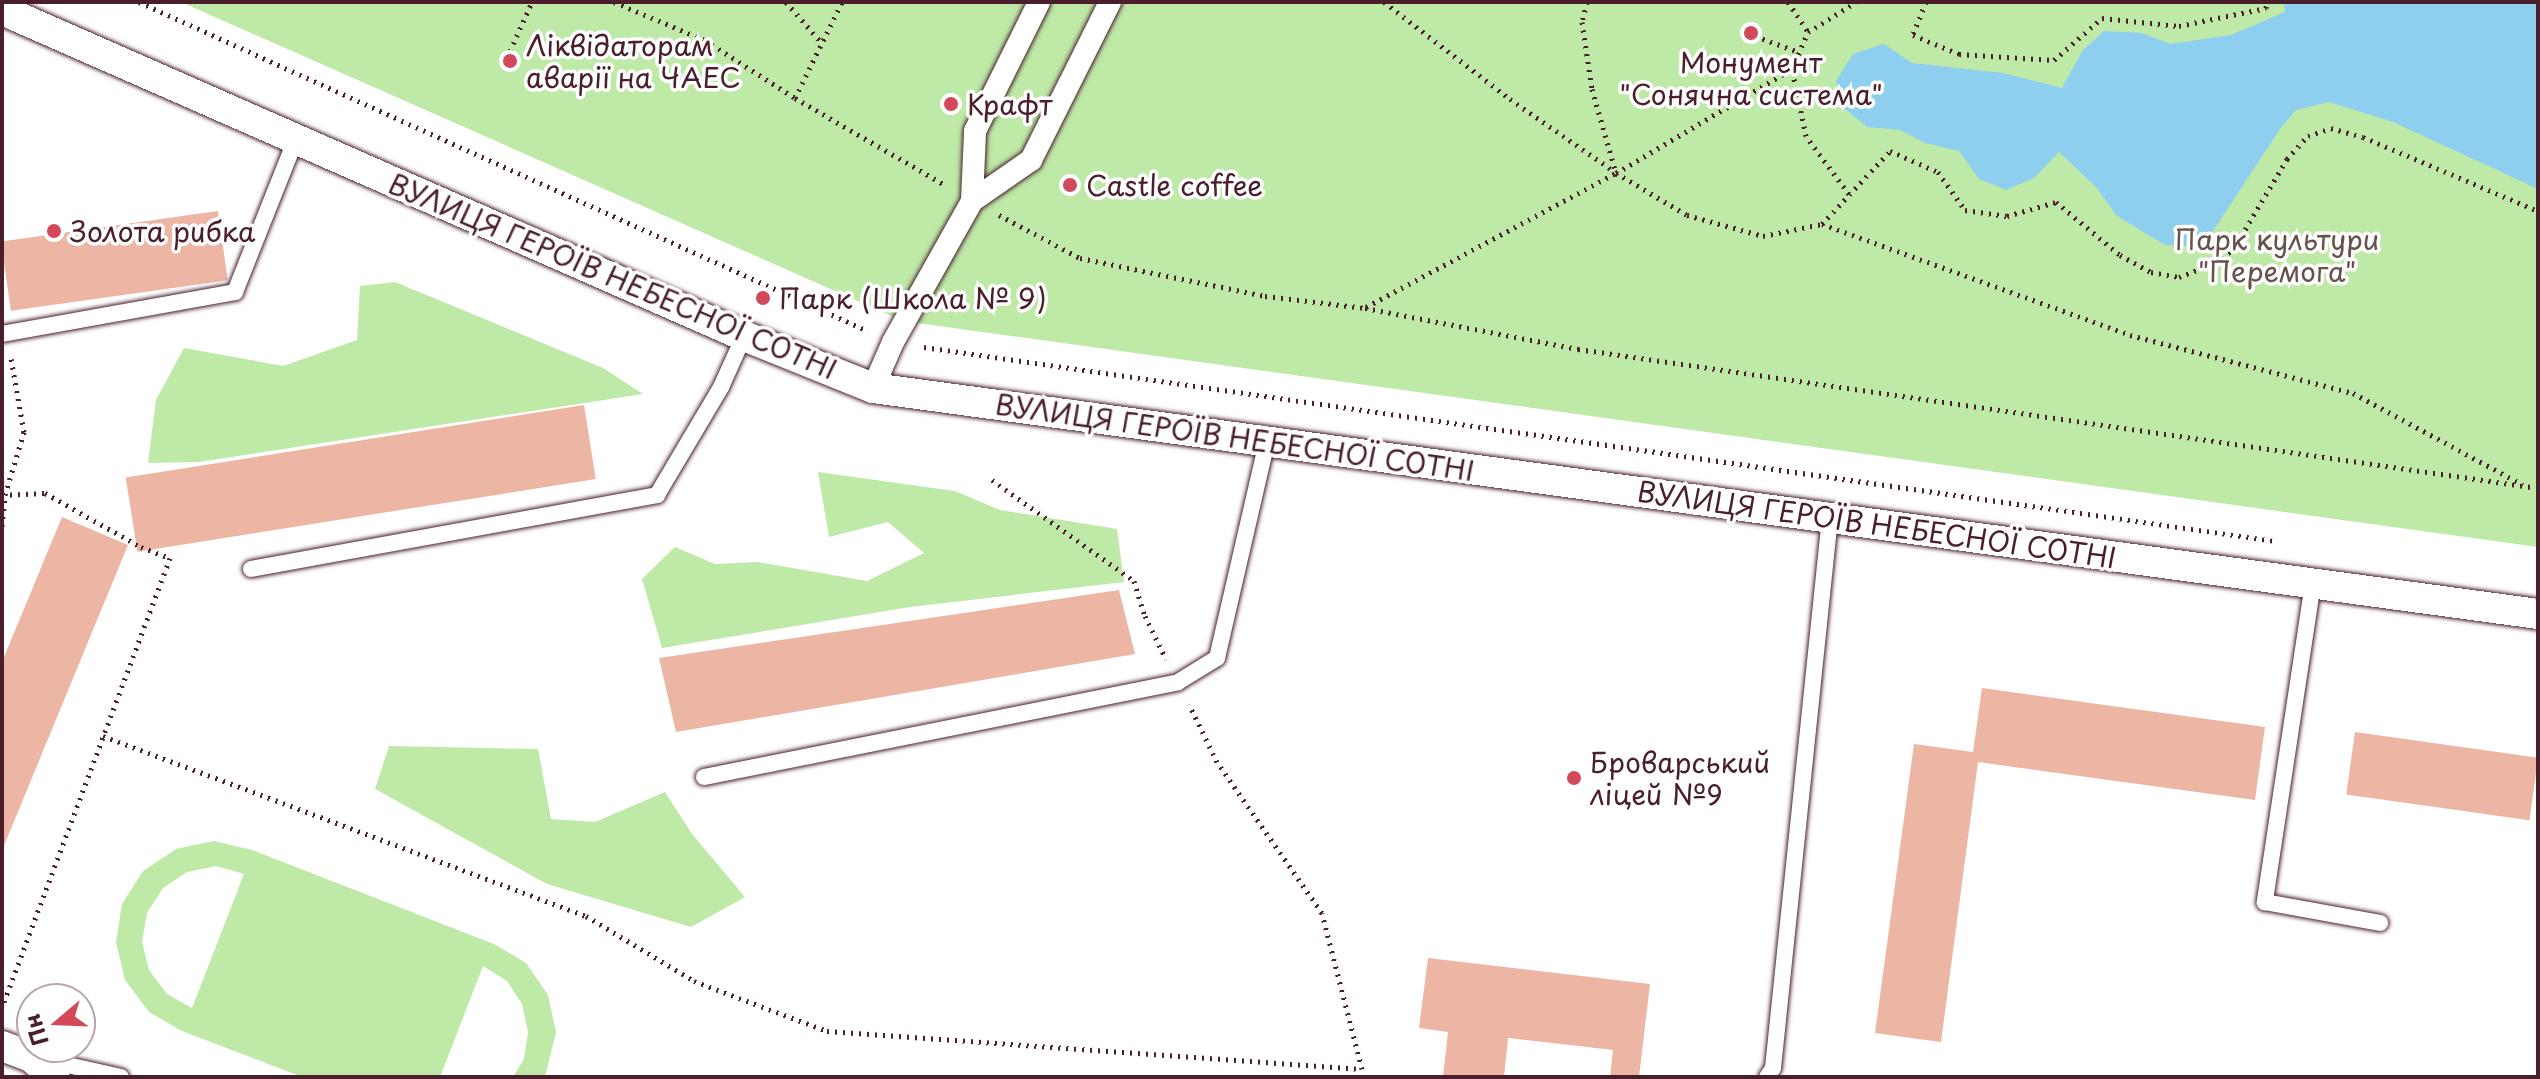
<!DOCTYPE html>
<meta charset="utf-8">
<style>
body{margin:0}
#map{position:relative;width:2540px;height:1079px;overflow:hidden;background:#fff;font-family:"Playpen Sans",sans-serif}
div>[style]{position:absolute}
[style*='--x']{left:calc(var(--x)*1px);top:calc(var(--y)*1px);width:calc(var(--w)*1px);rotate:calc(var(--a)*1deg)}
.green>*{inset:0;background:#bee9a7}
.water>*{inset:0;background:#8ecff0}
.building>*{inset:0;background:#edb5a3;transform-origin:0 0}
.path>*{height:5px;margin-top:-2.5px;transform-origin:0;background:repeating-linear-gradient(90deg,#4a1f2b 0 2px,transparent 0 8px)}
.roads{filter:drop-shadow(0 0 2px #4a1f2b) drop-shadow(0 0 2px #4a1f2b)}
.service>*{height:16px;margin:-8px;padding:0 8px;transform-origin:8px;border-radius:8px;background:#fff}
.pedestrian>*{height:22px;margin:-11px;padding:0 11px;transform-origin:11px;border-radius:11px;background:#fff}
.minor>*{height:30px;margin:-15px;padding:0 15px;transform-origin:15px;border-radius:15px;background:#fff}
.dots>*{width:22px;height:22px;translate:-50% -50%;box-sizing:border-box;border:4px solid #fff;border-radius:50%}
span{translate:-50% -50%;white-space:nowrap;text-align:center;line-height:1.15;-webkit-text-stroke:7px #fff;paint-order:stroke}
.poi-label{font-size:28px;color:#4a1f2b}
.left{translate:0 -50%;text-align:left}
.park-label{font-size:28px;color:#67524a}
.street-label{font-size:28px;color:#4a1f2b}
.frame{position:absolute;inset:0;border:4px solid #4a1f2b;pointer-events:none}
.north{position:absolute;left:16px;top:983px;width:80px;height:80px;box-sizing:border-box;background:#fff;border:2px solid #b7a5aa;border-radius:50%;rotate:251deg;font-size:22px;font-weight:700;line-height:32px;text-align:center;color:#4a1f2b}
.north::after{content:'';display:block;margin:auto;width:28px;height:36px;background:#d1495b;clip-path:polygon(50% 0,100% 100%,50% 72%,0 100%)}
</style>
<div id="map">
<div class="green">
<div style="clip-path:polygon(181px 2px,2538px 2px,2538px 547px,903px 321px)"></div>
<div style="clip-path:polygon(395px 282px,603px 368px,643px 394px,199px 462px,148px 463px,156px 400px,184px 348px,283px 366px,357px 340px,360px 286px)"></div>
<div style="clip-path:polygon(818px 472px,955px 491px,1000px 510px,1117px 529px,1124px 582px,910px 607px,662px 648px,642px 579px,675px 547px,715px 564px,757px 562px,867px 581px,924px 553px,888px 522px,829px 537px)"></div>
<div style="clip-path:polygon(389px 746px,538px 749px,551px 819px,595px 822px,665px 792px,692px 834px,745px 897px,691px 927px,547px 884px,375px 789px)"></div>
<div style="clip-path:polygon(evenodd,214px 841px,252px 850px,494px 944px,526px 963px,548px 995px,556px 1032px,545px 1077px,513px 1077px,524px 1059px,528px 1032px,522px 1004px,507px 981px,483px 966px,440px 1077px,302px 1077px,182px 1031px,149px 1012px,125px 980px,116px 942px,122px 904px,143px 871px,176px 849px,214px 841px,216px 866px,244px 874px,192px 1008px,167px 994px,149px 970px,142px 942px,147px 913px,163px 888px,187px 872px,216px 866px)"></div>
</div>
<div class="water">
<div style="clip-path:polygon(2284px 2px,2538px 2px,2538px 189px,2393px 122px,2329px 102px,2296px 110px,2282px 126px,2213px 231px,2193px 246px,2165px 245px,2117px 216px,2096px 187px,2059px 152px,2034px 178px,2006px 190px,1979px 179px,1959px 151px,1925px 143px,1900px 130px,1867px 127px,1843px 107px,1836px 81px,1853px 54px,1884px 44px,1912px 63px,2003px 73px,2062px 88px,2083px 50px,2104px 31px,2142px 33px,2170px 44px,2231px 35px,2285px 12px)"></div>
</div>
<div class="building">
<div style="left:218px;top:211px;width:70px;height:219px;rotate:82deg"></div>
<div style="left:584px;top:405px;width:75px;height:464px;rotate:81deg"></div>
<div style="clip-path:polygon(62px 517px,128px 545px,3px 848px,2px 662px)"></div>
<div style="clip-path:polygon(1119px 590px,1135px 654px,676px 732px,659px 658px)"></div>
<div style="clip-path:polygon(1982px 688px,2265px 727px,2255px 800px,1978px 762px,1941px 1042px,1875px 1033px,1914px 744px,1973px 752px)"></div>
<div style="left:2355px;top:732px;width:185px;height:63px;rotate:8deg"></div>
<div style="clip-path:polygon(1428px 958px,1650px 984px,1639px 1077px,1610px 1077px,1613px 1050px,1508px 1038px,1504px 1077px,1443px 1077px,1448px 1032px,1419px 1028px)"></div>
</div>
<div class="path">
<div style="--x:139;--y:2;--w:800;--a:24.29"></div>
<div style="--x:614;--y:2;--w:99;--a:22.7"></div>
<div style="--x:705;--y:40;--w:107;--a:32.8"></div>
<div style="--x:795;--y:98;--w:173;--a:30.1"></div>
<div style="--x:786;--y:2;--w:53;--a:48.8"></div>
<div style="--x:1384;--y:2;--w:159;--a:37.6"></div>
<div style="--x:1510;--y:99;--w:128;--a:34.8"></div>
<div style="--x:1587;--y:2;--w:21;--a:104"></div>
<div style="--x:1582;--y:22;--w:68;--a:81.5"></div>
<div style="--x:1592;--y:89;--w:87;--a:74.1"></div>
<div style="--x:1616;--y:173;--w:82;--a:30.6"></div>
<div style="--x:1687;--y:215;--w:79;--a:15.4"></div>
<div style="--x:1763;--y:236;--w:60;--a:-11.5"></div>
<div style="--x:1822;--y:224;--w:100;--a:-47"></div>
<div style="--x:1890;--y:151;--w:52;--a:23.6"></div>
<div style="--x:1938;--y:172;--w:47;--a:54.6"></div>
<div style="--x:1965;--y:210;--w:42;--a:8.1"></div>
<div style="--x:2007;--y:216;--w:51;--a:-15.9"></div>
<div style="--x:2056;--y:202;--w:83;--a:39.6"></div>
<div style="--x:2120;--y:255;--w:35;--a:29"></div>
<div style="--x:2151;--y:272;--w:28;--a:10"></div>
<div style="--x:2179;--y:277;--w:31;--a:-21"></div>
<div style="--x:2208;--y:266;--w:30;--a:-33"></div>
<div style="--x:2233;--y:250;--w:106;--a:-59.3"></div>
<div style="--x:2287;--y:159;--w:31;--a:-48"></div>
<div style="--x:2308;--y:136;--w:24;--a:-19"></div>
<div style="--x:2331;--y:128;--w:33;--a:16"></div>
<div style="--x:2363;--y:137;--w:190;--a:22.9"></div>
<div style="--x:1788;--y:2;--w:36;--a:56"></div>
<div style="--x:1926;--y:2;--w:35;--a:112"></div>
<div style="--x:1913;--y:35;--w:50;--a:22.4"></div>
<div style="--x:1959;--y:54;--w:95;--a:3.6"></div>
<div style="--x:2054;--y:60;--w:64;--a:-41.2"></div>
<div style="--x:2102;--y:18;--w:77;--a:5.9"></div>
<div style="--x:2179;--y:26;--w:89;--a:-11.7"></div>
<div style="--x:2266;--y:8;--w:6;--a:-81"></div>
<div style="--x:1755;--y:36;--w:47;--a:20"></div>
<div style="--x:510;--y:51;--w:54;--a:-65.8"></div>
<div style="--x:795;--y:98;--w:107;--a:-63.9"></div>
<div style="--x:1849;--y:194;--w:72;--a:-126.6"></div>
<div style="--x:1806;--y:136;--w:68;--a:-101.8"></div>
<div style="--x:1792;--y:69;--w:40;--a:-66.6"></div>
<div style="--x:1808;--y:32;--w:57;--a:-32"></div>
<div style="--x:999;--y:215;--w:92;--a:28"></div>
<div style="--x:1080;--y:258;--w:189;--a:11.6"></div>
<div style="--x:1265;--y:296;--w:101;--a:6.8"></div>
<div style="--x:1365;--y:308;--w:217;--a:10.9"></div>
<div style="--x:1578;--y:349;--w:970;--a:8.24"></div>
<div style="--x:1822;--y:224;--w:327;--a:19.8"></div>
<div style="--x:2130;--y:335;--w:230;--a:14.6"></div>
<div style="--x:2353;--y:393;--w:193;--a:28.4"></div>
<div style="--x:1366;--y:307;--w:284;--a:-28.2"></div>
<div style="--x:1616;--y:173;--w:204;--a:-30.6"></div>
<div style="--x:924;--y:347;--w:1366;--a:8.17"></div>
<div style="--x:992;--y:480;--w:174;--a:35.4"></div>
<div style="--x:1134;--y:581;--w:37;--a:73"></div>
<div style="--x:1145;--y:616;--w:48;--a:64"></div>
<div style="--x:2;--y:495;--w:43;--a:-2.7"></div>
<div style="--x:45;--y:493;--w:110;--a:29.4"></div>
<div style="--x:141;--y:547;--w:31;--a:21"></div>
<div style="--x:170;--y:558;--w:479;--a:110.5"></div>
<div style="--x:2;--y:526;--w:31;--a:-84"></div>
<div style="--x:5;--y:495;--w:66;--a:-73.2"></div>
<div style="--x:24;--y:432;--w:75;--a:-100"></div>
<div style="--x:103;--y:736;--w:515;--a:20.44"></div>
<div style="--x:586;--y:916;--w:126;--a:31"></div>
<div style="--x:694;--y:981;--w:142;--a:20.6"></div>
<div style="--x:827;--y:1031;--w:536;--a:4.06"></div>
<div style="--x:1362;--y:1069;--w:161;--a:-104.4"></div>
<div style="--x:1322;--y:913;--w:184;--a:-124.8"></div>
<div style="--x:1217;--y:762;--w:64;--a:-115.8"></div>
</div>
<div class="roads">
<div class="service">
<div style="--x:2;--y:334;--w:237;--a:-10.2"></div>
<div style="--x:235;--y:292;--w:165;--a:-68.3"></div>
<div style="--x:251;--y:569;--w:413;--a:-10.3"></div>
<div style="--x:657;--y:495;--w:126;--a:-59.3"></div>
<div style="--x:721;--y:387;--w:56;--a:-65.7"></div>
<div style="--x:2313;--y:583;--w:323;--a:98.6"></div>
<div style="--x:2265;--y:902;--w:117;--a:10.3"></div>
<div style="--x:704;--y:777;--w:483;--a:-11.3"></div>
<div style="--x:1178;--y:682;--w:46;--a:-31.6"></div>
<div style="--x:1217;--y:658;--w:222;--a:-77"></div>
<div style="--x:41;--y:1059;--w:82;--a:12.7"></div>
<div style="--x:1767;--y:1077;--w:11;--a:-56"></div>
<div style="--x:1773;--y:1068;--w:554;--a:-84.09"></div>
</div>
<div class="pedestrian">
<div style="--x:972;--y:201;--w:70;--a:-87.5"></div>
<div style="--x:975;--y:131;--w:144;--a:-63.6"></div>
<div style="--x:873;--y:388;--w:50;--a:-66.5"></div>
<div style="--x:893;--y:342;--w:162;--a:-60.7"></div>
<div style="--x:972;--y:201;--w:72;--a:-34.8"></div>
<div style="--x:1031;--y:160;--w:177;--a:-63.4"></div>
</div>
<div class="minor">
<div style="--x:2;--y:10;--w:810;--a:23.72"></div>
<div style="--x:744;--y:336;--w:139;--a:22"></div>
<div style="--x:873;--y:388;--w:1680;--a:7.73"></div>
<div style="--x:2;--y:1046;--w:31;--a:21"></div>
<div style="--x:31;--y:1057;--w:31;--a:40"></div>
</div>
</div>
<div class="dots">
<div style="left:1751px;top:33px;background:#d1495b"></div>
<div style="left:510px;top:61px;background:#d1495b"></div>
<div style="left:951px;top:104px;background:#d1495b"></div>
<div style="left:1070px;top:185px;background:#d1495b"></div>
<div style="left:54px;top:231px;background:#d1495b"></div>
<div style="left:763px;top:298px;background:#d1495b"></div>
<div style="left:1574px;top:778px;background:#d1495b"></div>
</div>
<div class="poi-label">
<span class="left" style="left:526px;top:61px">Ліквідаторам<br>аварії на ЧАЕС</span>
<span style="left:1751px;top:78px">Монумент<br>"Сонячна система"</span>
<span class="left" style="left:967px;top:104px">Крафт</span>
<span class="left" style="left:1086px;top:185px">Castle coffee</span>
<span class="left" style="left:70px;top:231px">Золота рибка</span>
<span class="left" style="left:779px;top:298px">Парк (Школа № 9)</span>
<span class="left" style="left:1590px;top:778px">Броварський<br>ліцей №9</span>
</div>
<div class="park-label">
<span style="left:2277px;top:255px">Парк культури<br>"Перемога"</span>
</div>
<div class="street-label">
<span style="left:613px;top:276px;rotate:23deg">ВУЛИЦЯ ГЕРОЇВ НЕБЕСНОЇ СОТНІ</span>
<span style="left:1235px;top:437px;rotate:8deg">ВУЛИЦЯ ГЕРОЇВ НЕБЕСНОЇ СОТНІ</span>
<span style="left:1877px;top:524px;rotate:8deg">ВУЛИЦЯ ГЕРОЇВ НЕБЕСНОЇ СОТНІ</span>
</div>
<div class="frame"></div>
<div class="north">Пн</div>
</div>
